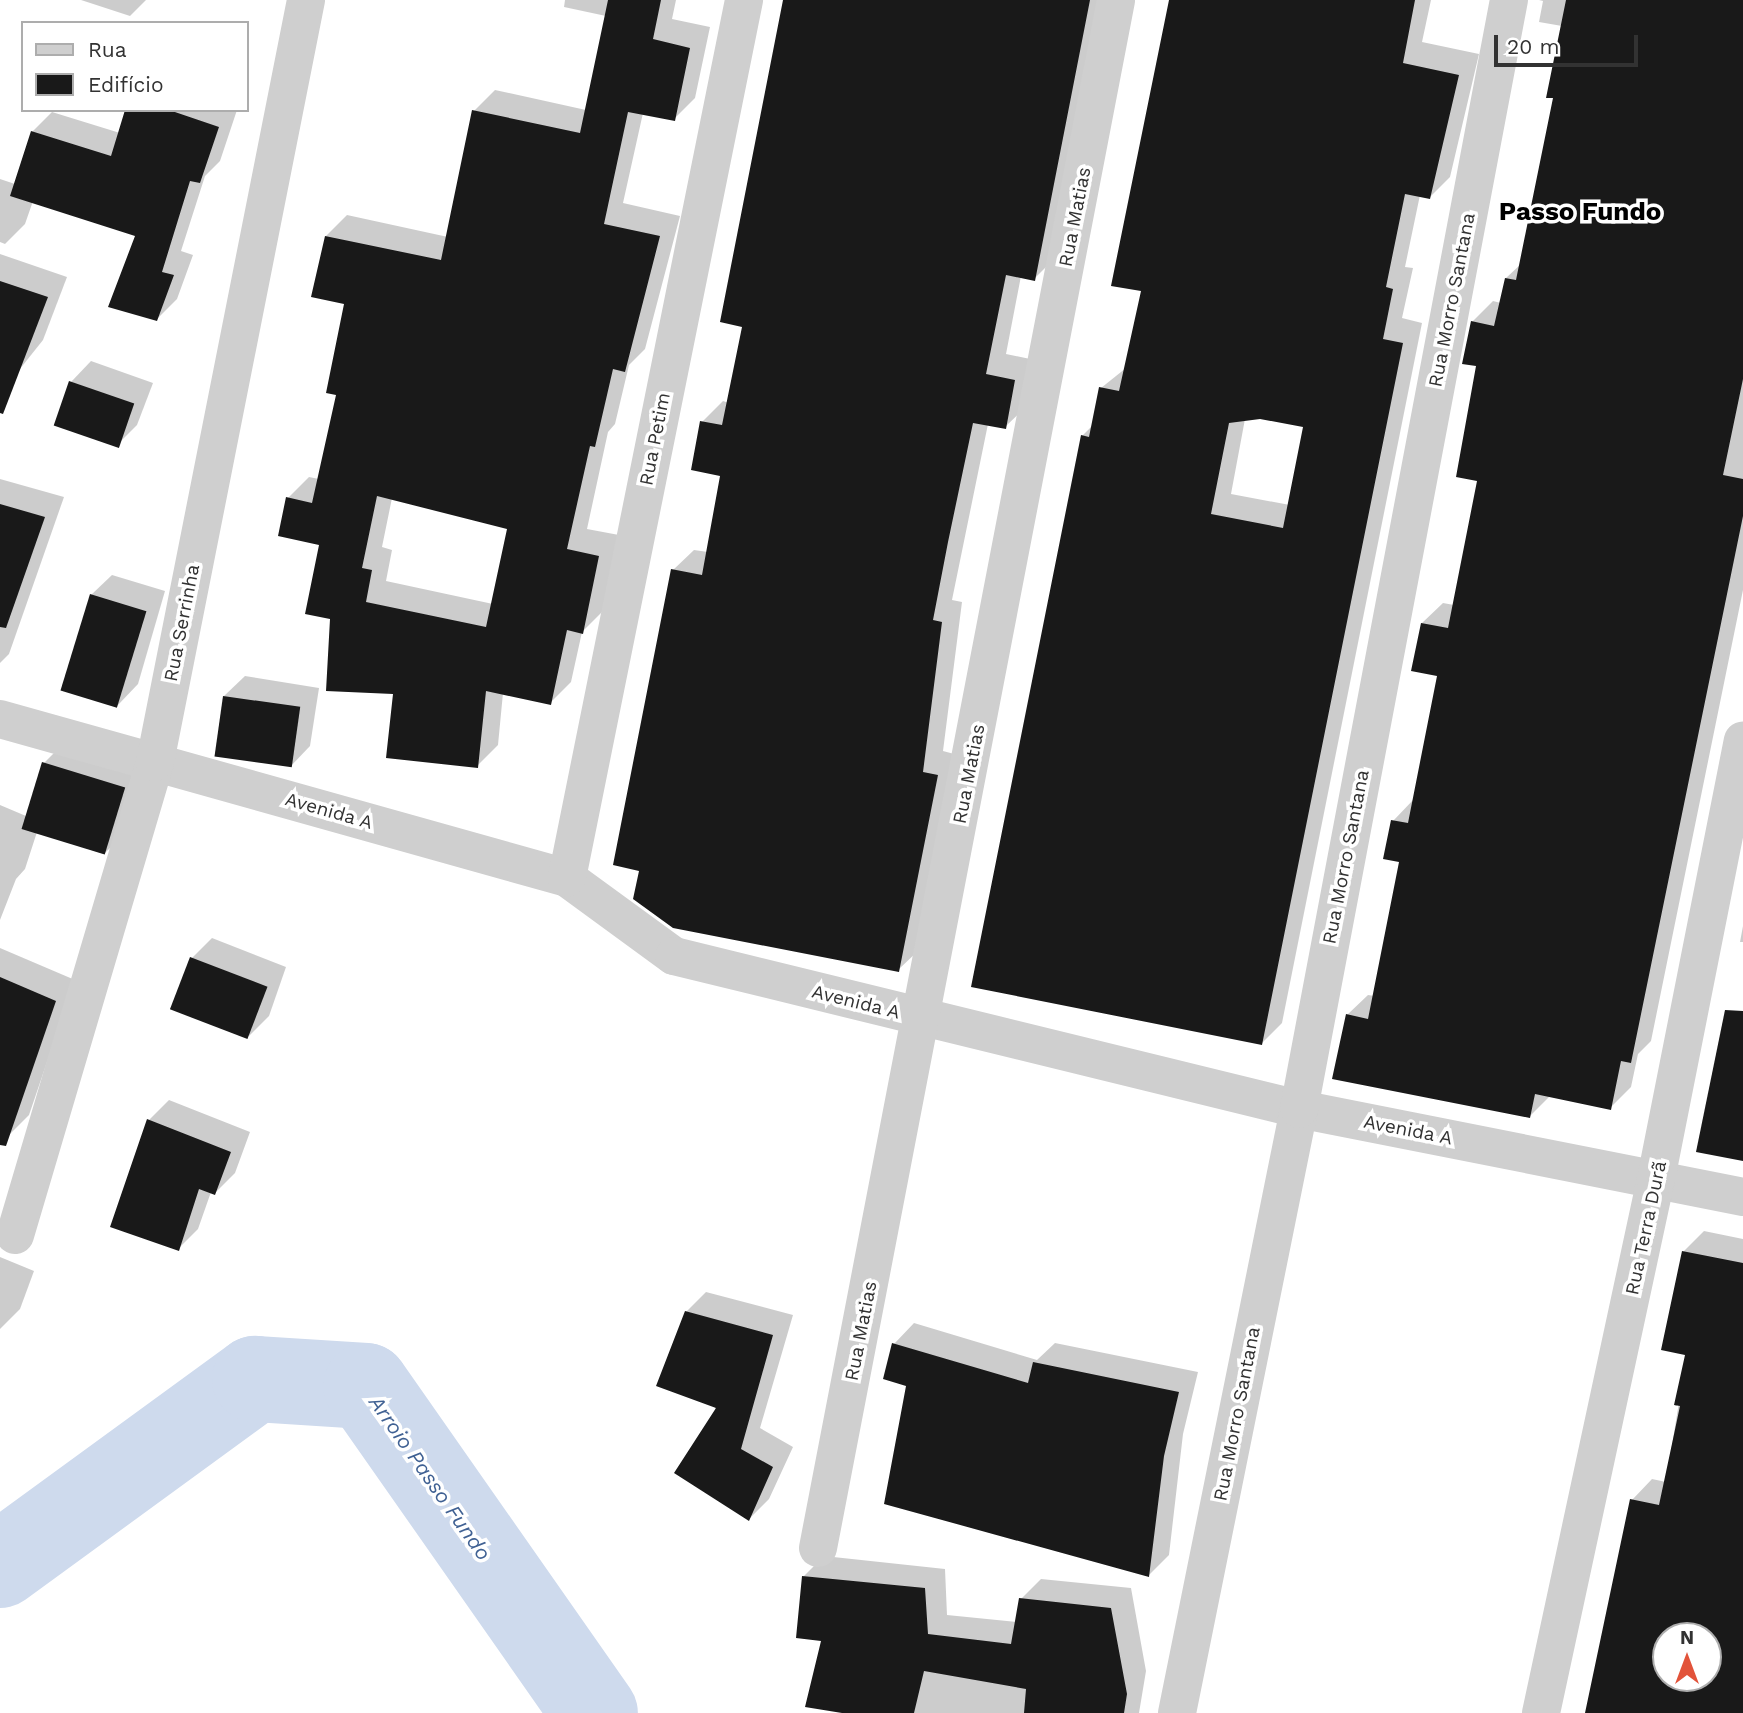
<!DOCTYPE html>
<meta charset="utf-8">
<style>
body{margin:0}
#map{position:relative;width:1743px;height:1713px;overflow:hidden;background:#fff;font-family:"Work Sans",sans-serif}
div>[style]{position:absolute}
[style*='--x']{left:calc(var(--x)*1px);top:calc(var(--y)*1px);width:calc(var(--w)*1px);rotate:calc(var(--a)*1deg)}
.shadow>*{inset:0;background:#0003}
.river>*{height:86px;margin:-43px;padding:0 43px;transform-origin:43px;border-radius:43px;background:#cedaed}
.building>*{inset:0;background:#191919;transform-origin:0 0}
.street>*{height:38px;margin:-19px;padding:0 19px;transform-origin:19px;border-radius:19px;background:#cfcfcf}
span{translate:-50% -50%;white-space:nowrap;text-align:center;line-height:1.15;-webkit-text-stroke:7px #fff;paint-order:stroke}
.street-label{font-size:19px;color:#323232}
.water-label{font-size:21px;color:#406193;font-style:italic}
.district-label{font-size:26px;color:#000;font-weight:700}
.legend{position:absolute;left:21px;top:21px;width:228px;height:91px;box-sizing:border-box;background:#fff;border:2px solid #adadad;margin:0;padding:9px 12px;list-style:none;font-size:21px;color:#323232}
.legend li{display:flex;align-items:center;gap:14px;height:35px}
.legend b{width:35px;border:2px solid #adadad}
.north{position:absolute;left:1652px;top:1622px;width:70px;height:70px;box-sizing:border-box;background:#fff;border:2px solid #adadad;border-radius:50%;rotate:0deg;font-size:19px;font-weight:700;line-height:28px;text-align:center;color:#323232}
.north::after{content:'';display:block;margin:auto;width:24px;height:32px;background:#e2533a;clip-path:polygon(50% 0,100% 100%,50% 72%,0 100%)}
.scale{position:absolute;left:1494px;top:35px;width:144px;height:32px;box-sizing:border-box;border:4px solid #323232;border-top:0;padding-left:9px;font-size:21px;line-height:24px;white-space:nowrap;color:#323232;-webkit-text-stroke:5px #fff;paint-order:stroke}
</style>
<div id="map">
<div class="shadow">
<div style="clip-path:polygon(81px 0,146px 0,130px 16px)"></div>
<div style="clip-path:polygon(evenodd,565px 0,676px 0,672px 19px,710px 27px,695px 98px,674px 119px,643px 113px,623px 203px,680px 216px,645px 349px,629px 365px,615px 424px,608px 432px,587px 529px,619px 535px,603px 611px,582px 632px,571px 682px,550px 703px,503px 693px,498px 745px,477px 766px,395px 692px,332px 618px,321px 543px,288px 498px,309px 477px,319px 479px,338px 393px,346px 303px,326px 236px,347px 215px,448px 237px,474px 111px,495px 90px,586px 110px,606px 16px,564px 7px,565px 0,392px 498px,509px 527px,493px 604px,386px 581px,392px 550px,382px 547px,392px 498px)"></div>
<div style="clip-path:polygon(785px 0,1106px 0,1055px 258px,1034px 279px,1021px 276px,1006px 354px,1035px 360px,1026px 407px,1005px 427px,988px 424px,952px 600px,962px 602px,943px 751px,958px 755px,919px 950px,898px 970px,641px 869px,673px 570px,694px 550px,708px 552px,722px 475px,702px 422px,723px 401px,729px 403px,744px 325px)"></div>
<div style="clip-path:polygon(evenodd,1204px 0,1431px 0,1422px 42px,1479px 54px,1450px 177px,1430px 197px,1420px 195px,1405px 267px,1413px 268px,1402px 318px,1422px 323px,1282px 1023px,1262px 1043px,1082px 436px,1093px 425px,1101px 388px,1126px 368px,1204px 0,1260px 417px,1305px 426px,1290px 505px,1231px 494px,1245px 419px,1260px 417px)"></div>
<div style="clip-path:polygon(1539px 0,1743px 0,1743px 590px,1651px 1041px,1638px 1054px,1631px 1087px,1610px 1108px,1550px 1096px,1530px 1116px,1347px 1015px,1368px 995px,1375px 996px,1401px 861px,1393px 821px,1414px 799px,1439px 675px,1422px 623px,1443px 603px,1454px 605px,1479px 480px,1479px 365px,1472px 322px,1493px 301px,1501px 303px,1506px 278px,1521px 264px,1555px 97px,1562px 26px,1539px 22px,1543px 1px)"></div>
<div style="clip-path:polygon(127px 110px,237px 110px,220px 161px,205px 176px,181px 251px,193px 255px,177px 299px,157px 319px,137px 235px,33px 201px,25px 224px,5px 244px,0 242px,0 179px,15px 184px,32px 132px,52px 112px,120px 133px)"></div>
<div style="clip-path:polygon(0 254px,67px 277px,43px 340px,0 394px)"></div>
<div style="clip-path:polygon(91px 361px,153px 383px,137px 425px,117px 445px,71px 382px)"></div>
<div style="clip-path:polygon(0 479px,64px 497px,9px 654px,0 663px)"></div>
<div style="clip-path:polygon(112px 575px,165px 591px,138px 684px,118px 705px,91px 595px)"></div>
<div style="clip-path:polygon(245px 676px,319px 688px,310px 746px,290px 767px,224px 696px)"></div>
<div style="clip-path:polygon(64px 743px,144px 768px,124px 834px,104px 854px,37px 832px,25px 869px,16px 879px,0 920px,0 805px,26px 816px,44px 763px)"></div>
<div style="clip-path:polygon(1743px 926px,1743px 942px,1740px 942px)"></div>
<div style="clip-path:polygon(212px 938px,286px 967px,269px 1016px,249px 1036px,192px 958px)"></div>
<div style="clip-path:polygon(0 948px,75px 980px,29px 1115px,9px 1135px,0 1132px)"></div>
<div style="clip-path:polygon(169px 1100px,250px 1132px,235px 1173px,215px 1193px,211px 1192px,198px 1229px,178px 1249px,149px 1120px)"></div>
<div style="clip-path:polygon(evenodd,1704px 1231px,1743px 1239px,1743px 1713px,1587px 1713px,1632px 1500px,1652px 1479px,1666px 1482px,1687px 1353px,1683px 1252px,1704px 1231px,1666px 1636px,1708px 1636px,1708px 1678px,1666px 1678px,1666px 1636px)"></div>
<div style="clip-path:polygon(0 1257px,34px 1271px,20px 1309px,0 1329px)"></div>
<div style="clip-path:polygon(706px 1292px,793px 1315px,760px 1428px,793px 1447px,769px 1499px,749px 1519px,686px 1312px)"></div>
<div style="clip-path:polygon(914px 1323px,1037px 1360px,1055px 1343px,1198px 1372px,1183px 1434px,1169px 1555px,1149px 1575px,908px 1385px,894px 1344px)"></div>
<div style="clip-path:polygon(824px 1556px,945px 1569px,947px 1615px,1017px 1622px,1021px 1599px,1041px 1579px,1131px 1588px,1146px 1671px,1139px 1713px,843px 1713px,803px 1577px)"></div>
</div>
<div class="river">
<div style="--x:0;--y:1565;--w:316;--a:-36.1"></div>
<div style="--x:255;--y:1379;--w:111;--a:3.6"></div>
<div style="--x:366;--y:1386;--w:399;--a:55"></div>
</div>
<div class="building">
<div style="clip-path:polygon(evenodd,608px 0,661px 0,653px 39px,690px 48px,675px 121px,628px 112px,604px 224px,660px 236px,625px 372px,613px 369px,595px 447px,590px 446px,567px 549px,599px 556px,583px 634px,567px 630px,551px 705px,486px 691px,478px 768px,386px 758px,393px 694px,326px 691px,330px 619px,305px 614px,319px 545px,278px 536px,286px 497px,312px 503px,336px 395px,326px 393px,344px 304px,311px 297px,325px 236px,441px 260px,472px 110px,580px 133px,608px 0,377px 496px,507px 529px,486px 627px,366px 602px,372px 570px,362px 568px,377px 496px)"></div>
<div style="clip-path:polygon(783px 0,1090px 0,1035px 281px,1006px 275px,986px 374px,1015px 380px,1006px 429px,973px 423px,948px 542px,933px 620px,942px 622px,923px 772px,938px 775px,899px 972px,673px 928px,633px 899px,639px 871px,613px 865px,671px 569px,702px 575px,720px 476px,691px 470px,700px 421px,722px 425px,742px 327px,720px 322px)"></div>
<div style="clip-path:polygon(evenodd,1169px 0,1415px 0,1403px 63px,1459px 75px,1430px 199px,1405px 194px,1386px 287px,1393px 289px,1383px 339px,1403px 343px,1262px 1045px,971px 987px,1081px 435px,1089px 437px,1099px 387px,1119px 391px,1141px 291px,1111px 286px,1169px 0,1260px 419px,1303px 427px,1283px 528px,1211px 514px,1229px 423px,1260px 419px)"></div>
<div style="clip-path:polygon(1566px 0,1743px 0,1743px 379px,1723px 475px,1743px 479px,1743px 516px,1631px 1063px,1621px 1061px,1611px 1110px,1535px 1094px,1530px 1118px,1332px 1079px,1346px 1014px,1368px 1019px,1399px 862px,1383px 859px,1391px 820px,1408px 823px,1437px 676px,1411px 671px,1421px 623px,1448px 628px,1477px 481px,1456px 477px,1476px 366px,1462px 364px,1471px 321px,1494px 326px,1505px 278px,1516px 280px,1553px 98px,1546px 98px)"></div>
<div style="clip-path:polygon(125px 110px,169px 110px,219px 127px,200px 183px,190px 181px,162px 272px,174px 275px,157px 321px,108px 307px,135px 236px,10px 196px,31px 131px,111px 156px)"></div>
<div style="clip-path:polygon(0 281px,48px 297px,3px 414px,0 413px)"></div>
<div style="left:69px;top:381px;width:69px;height:47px;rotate:19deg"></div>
<div style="clip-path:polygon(0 504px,45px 517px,6px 628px,0 627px)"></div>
<div style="left:90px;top:594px;width:59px;height:101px;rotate:17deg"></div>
<div style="left:223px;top:696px;width:78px;height:61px;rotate:8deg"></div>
<div style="left:42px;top:762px;width:87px;height:70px;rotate:17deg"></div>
<div style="left:190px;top:957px;width:83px;height:56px;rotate:21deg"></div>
<div style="clip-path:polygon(0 977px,56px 1001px,6px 1146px,0 1145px)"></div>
<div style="clip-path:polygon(1725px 1010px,1743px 1011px,1743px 1161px,1696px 1152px)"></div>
<div style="clip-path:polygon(147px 1119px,231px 1152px,215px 1195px,199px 1189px,179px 1251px,110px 1227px)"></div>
<div style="clip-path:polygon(evenodd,1682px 1251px,1743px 1263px,1743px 1713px,1585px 1713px,1630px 1499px,1659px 1505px,1680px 1406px,1674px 1405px,1685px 1355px,1661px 1350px,1682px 1251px,1666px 1636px,1708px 1636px,1708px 1678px,1666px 1678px,1666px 1636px)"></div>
<div style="clip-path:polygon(685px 1311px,773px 1335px,741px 1449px,773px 1467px,749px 1521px,674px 1473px,716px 1408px,656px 1386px)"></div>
<div style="clip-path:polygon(892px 1343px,1028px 1383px,1033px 1362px,1179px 1392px,1164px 1456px,1149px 1577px,884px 1504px,906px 1386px,883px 1379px)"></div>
<div style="clip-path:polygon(802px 1576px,925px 1588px,928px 1634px,1011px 1644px,1019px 1598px,1111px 1608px,1127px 1694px,1124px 1713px,1024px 1713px,1026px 1689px,924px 1671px,914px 1713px,842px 1713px,805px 1707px,821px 1641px,796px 1638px)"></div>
</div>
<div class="street">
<div style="--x:0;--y:719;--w:589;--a:15.66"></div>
<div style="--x:567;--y:878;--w:132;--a:36.1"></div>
<div style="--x:674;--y:956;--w:643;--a:13.76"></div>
<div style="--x:1299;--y:1109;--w:453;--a:11.2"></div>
<div style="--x:567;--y:878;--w:896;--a:-78.6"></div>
<div style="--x:15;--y:1235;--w:493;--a:-73.5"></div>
<div style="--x:155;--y:762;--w:777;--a:-78.79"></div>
<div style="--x:818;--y:1548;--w:1576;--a:-79.1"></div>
<div style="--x:1177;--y:1713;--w:616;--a:-78.58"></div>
<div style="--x:1299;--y:1109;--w:1129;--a:-79.28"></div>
<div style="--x:1541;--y:1713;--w:546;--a:-77.85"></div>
<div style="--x:1656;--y:1179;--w:447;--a:-78.8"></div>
</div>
<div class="street-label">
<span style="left:1075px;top:217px;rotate:-79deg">Rua Matias</span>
<span style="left:1452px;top:300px;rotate:-79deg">Rua Morro Santana</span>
<span style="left:655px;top:439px;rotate:-79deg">Rua Petim</span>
<span style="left:182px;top:623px;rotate:-79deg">Rua Serrinha</span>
<span style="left:969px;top:774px;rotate:-79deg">Rua Matias</span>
<span style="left:329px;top:811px;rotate:16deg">Avenida A</span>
<span style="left:1346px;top:857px;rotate:-79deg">Rua Morro Santana</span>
<span style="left:856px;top:1002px;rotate:14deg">Avenida A</span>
<span style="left:1408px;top:1130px;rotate:11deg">Avenida A</span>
<span style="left:1646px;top:1228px;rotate:-78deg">Rua Terra Durã</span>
<span style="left:861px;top:1331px;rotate:-79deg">Rua Matias</span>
<span style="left:1237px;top:1414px;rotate:-79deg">Rua Morro Santana</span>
</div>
<div class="water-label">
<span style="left:430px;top:1478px;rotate:55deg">Arroio Passo Fundo</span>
</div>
<div class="district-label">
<span style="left:1580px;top:212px">Passo Fundo</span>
</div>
<ul class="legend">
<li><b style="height:9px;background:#cfcfcf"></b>Rua</li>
<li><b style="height:19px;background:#191919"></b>Edifício</li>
</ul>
<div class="north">N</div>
<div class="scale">20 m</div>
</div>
